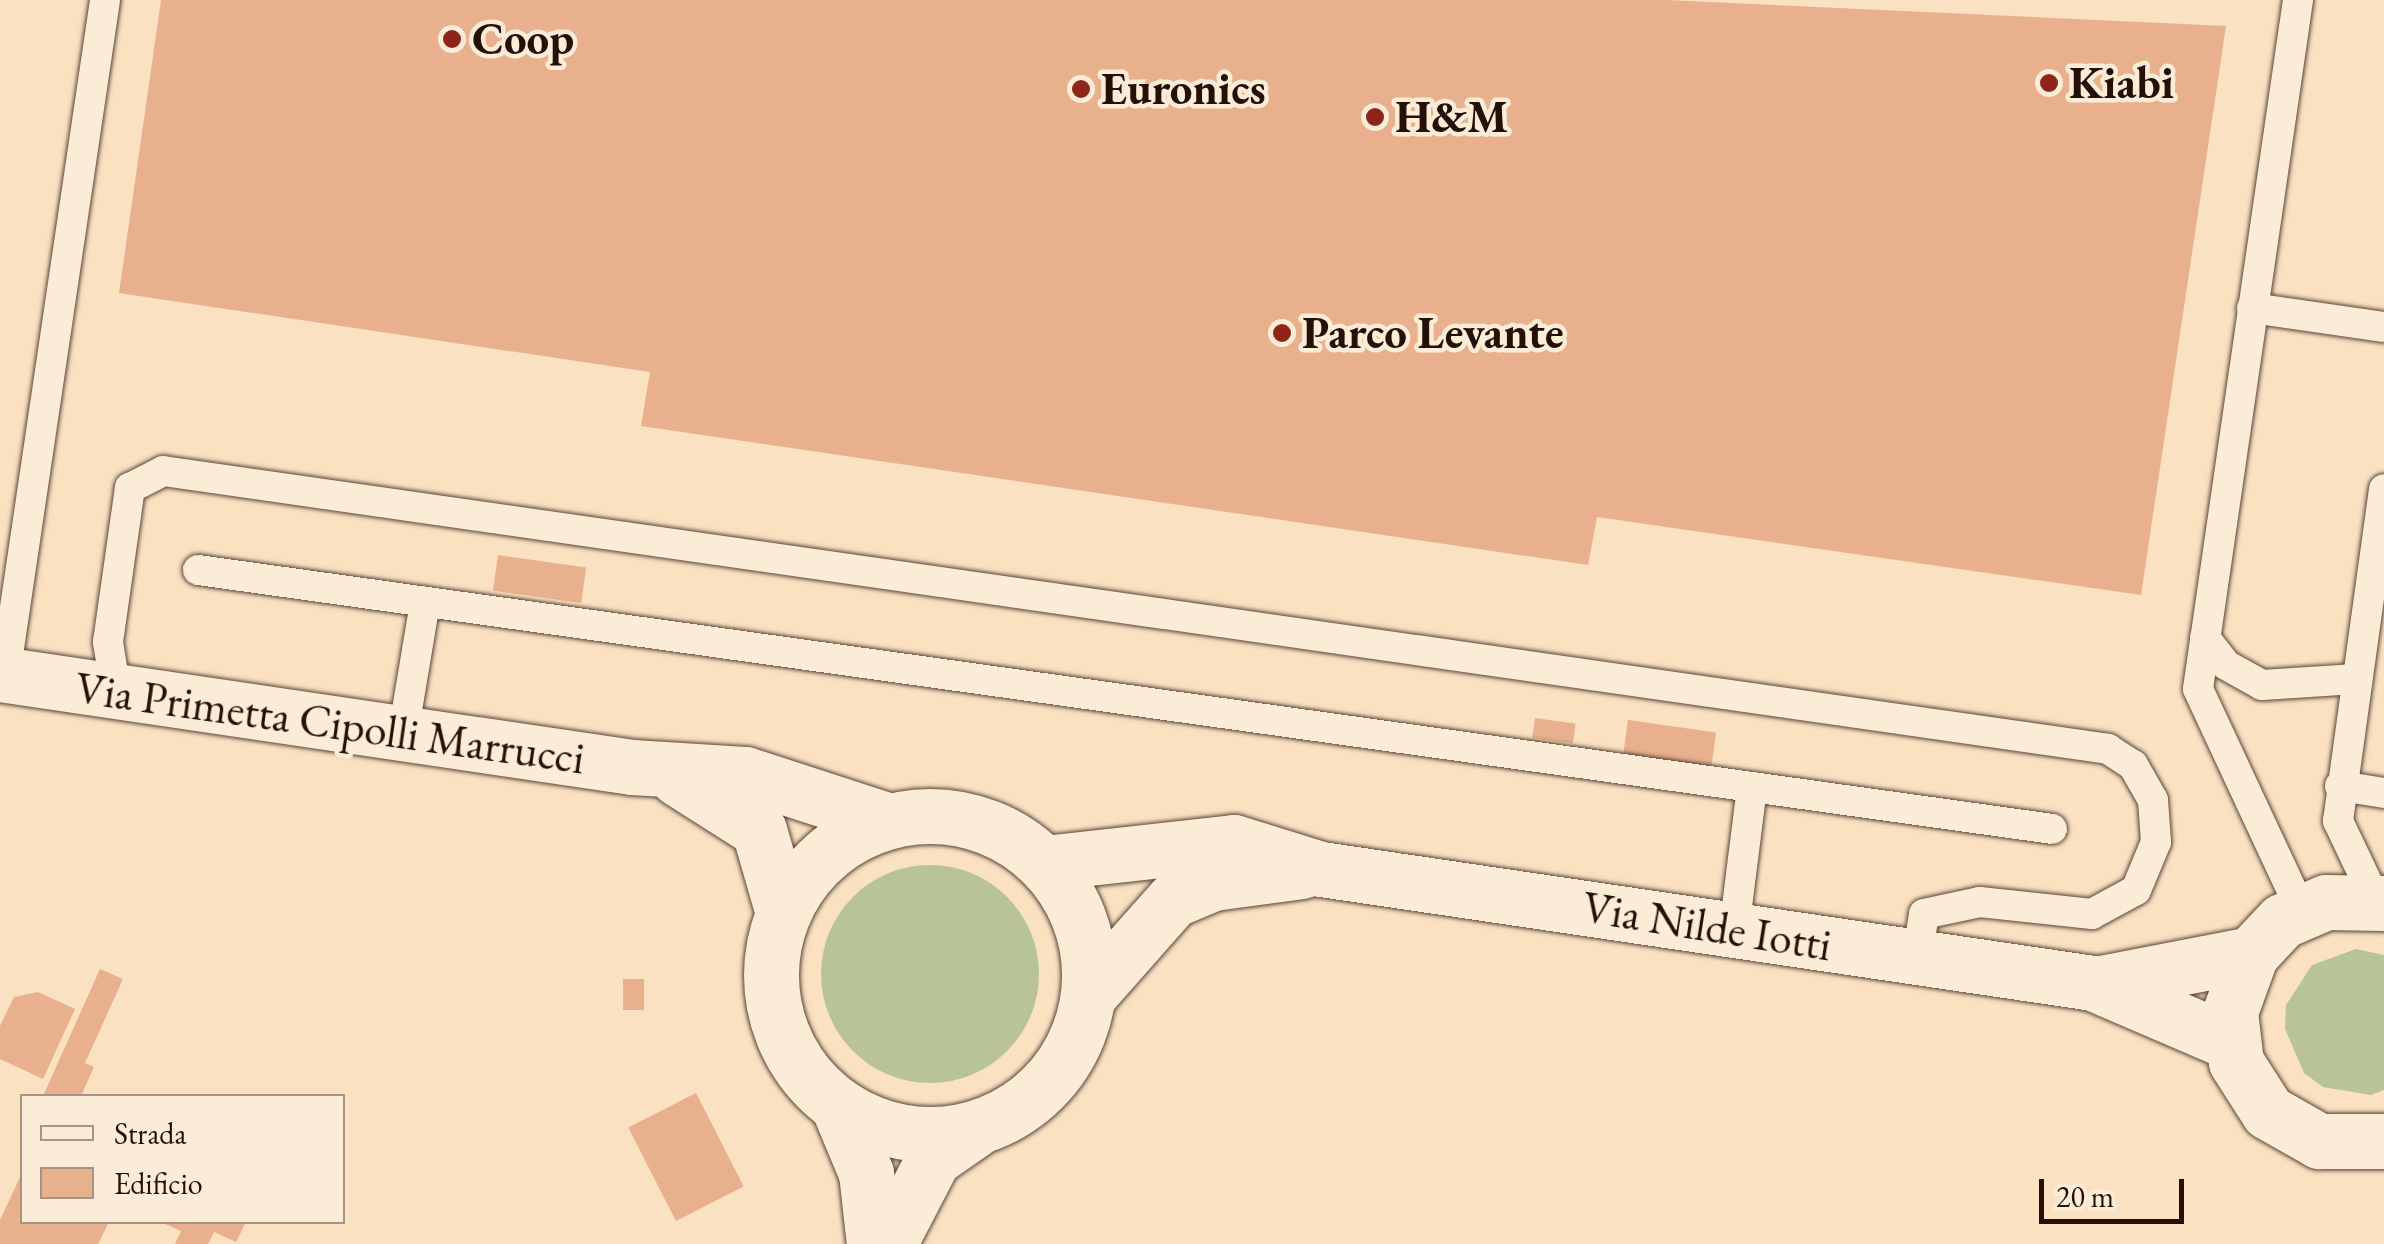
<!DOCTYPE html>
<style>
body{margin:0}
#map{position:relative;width:2384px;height:1244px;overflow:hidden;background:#f9e1c1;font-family:"EB Garamond",serif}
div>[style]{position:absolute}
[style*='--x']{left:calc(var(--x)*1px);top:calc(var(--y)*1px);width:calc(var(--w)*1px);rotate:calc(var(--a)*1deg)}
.green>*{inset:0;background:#b8c497}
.round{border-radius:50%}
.building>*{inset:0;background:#e8b08c;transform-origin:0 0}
.roads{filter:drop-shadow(0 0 2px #5a4436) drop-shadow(0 0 2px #5a4436)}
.service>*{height:30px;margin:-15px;padding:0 15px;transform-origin:15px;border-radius:15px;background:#fbecd7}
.minor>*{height:55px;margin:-27.5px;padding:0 27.5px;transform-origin:27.5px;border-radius:27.5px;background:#fbecd7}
.minor>.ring{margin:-27.5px;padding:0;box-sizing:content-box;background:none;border:55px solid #fbecd7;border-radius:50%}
.dots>*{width:28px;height:28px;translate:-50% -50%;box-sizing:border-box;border:5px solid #fbecd7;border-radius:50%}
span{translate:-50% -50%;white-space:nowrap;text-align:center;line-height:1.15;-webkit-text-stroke:9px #fbecd7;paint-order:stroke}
.poi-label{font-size:45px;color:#251007;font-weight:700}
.left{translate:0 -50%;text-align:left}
.street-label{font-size:45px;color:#251007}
.legend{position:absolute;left:20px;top:1094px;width:325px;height:130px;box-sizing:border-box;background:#fbecd7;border:2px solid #a59484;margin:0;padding:12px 18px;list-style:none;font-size:30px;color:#251007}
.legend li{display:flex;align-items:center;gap:20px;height:50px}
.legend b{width:50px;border:2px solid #a59484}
.scale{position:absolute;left:2039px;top:1179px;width:145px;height:45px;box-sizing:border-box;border:5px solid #251007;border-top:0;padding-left:12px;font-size:30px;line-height:35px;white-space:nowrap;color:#251007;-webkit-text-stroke:8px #fbecd7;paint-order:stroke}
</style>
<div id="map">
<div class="green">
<div class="round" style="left:821px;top:865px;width:218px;height:218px"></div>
<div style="clip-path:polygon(2356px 949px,2384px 955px,2384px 1090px,2371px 1095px,2323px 1087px,2304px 1073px,2285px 1029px,2286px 1005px,2312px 965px)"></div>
</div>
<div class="building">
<div style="clip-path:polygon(161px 0,1667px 0,2226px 26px,2141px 595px,1597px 517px,1588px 565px,641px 426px,650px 372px,119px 293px)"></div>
<div style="left:498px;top:555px;width:89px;height:36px;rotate:8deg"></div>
<div style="left:1535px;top:718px;width:41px;height:20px;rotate:8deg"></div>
<div style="left:1628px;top:720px;width:89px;height:35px;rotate:8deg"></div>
<div style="clip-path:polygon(100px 969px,123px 979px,85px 1063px,94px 1067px,81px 1096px,43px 1096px)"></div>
<div style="left:623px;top:979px;width:21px;height:31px"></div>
<div style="clip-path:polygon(38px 992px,75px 1009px,43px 1079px,0 1059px,0 1026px,14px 997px)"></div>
<div style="left:696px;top:1093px;width:105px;height:76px;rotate:63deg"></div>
<div style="clip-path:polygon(22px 1173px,22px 1222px,109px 1222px,98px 1244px,0 1244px,0 1220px)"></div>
<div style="clip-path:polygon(161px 1222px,246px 1222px,236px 1242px,214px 1232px,208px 1244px,175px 1244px,181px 1231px)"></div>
</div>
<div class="roads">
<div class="service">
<div style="--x:2298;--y:0;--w:696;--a:98.26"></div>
<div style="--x:2198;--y:689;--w:244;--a:65"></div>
<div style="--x:2252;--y:308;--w:133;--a:8.2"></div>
<div style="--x:198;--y:570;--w:1872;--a:7.95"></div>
<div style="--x:2205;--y:638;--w:34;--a:52"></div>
<div style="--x:2226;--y:665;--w:41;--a:29.1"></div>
<div style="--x:2262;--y:685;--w:94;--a:-3.7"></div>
<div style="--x:5;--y:675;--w:682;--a:-81.57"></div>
<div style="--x:116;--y:692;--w:51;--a:-99.1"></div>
<div style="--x:108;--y:642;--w:156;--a:-81.9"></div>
<div style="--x:130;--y:488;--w:37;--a:-27"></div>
<div style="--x:163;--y:471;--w:1965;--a:8.13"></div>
<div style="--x:2108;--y:749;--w:30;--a:33"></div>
<div style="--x:2133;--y:765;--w:40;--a:60.3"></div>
<div style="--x:2153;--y:800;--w:42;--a:85.9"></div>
<div style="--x:2156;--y:842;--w:52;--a:112.6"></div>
<div style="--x:2136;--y:890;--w:50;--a:151.4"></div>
<div style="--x:2092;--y:914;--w:113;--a:-173.9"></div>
<div style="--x:1980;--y:902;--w:57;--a:167.9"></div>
<div style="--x:1924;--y:914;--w:45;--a:99"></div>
<div style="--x:403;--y:734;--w:134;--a:-80.5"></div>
<div style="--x:2340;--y:786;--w:45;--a:9"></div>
<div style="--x:2376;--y:901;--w:89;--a:-115.4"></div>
<div style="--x:2338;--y:821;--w:335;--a:-82.1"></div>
<div style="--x:1734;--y:930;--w:144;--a:-82.8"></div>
</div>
<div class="minor">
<div style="--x:0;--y:674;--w:639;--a:8.37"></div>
<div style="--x:632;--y:767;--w:113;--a:3.5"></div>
<div style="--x:745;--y:774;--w:152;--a:18"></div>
<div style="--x:677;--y:778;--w:97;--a:32.4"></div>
<div style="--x:759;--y:830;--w:86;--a:73.9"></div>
<div class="ring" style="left:771px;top:816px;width:263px;height:263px"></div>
<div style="--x:1044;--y:863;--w:191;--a:-6.3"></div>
<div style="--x:1234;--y:842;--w:91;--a:17.2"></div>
<div style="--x:1321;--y:869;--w:780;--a:8.4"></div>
<div style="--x:2093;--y:983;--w:151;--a:23.3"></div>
<div style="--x:2384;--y:903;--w:58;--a:-179"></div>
<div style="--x:2326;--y:902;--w:48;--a:156.6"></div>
<div style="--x:2282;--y:921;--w:45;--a:133.2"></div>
<div style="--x:2251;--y:954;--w:62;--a:109.9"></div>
<div style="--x:2230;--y:1012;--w:50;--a:83.2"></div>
<div style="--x:2236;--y:1062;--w:59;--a:57.4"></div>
<div style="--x:2268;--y:1112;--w:59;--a:29.6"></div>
<div style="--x:2319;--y:1141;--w:65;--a:0"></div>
<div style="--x:2106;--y:982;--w:148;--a:-10.9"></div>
<div style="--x:1088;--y:996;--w:128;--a:-48.5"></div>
<div style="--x:1173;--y:900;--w:43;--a:-23"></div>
<div style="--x:1213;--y:883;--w:90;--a:-7.7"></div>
<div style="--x:838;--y:1106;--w:73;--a:67.3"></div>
<div style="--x:866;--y:1173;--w:71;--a:83.6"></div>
<div style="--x:889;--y:1244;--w:96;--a:-62.6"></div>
<div style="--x:933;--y:1159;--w:56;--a:-34.8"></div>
</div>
</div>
<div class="dots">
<div style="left:452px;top:39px;background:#8f2418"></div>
<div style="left:2049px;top:83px;background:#8f2418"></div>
<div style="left:1081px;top:89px;background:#8f2418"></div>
<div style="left:1375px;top:117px;background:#8f2418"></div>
<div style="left:1282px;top:333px;background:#8f2418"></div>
</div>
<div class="poi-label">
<span class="left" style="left:472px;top:39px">Coop</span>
<span class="left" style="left:2069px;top:83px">Kiabi</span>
<span class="left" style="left:1101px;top:89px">Euronics</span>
<span class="left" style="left:1395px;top:117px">H&amp;M</span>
<span class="left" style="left:1302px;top:333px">Parco Levante</span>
</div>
<div class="street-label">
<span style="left:330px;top:723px;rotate:8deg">Via Primetta Cipolli Marrucci</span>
<span style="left:1707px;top:926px;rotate:9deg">Via Nilde Iotti</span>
</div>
<ul class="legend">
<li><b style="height:12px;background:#fbecd7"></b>Strada</li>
<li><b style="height:28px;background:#e8b08c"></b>Edificio</li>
</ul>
<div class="scale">20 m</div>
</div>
